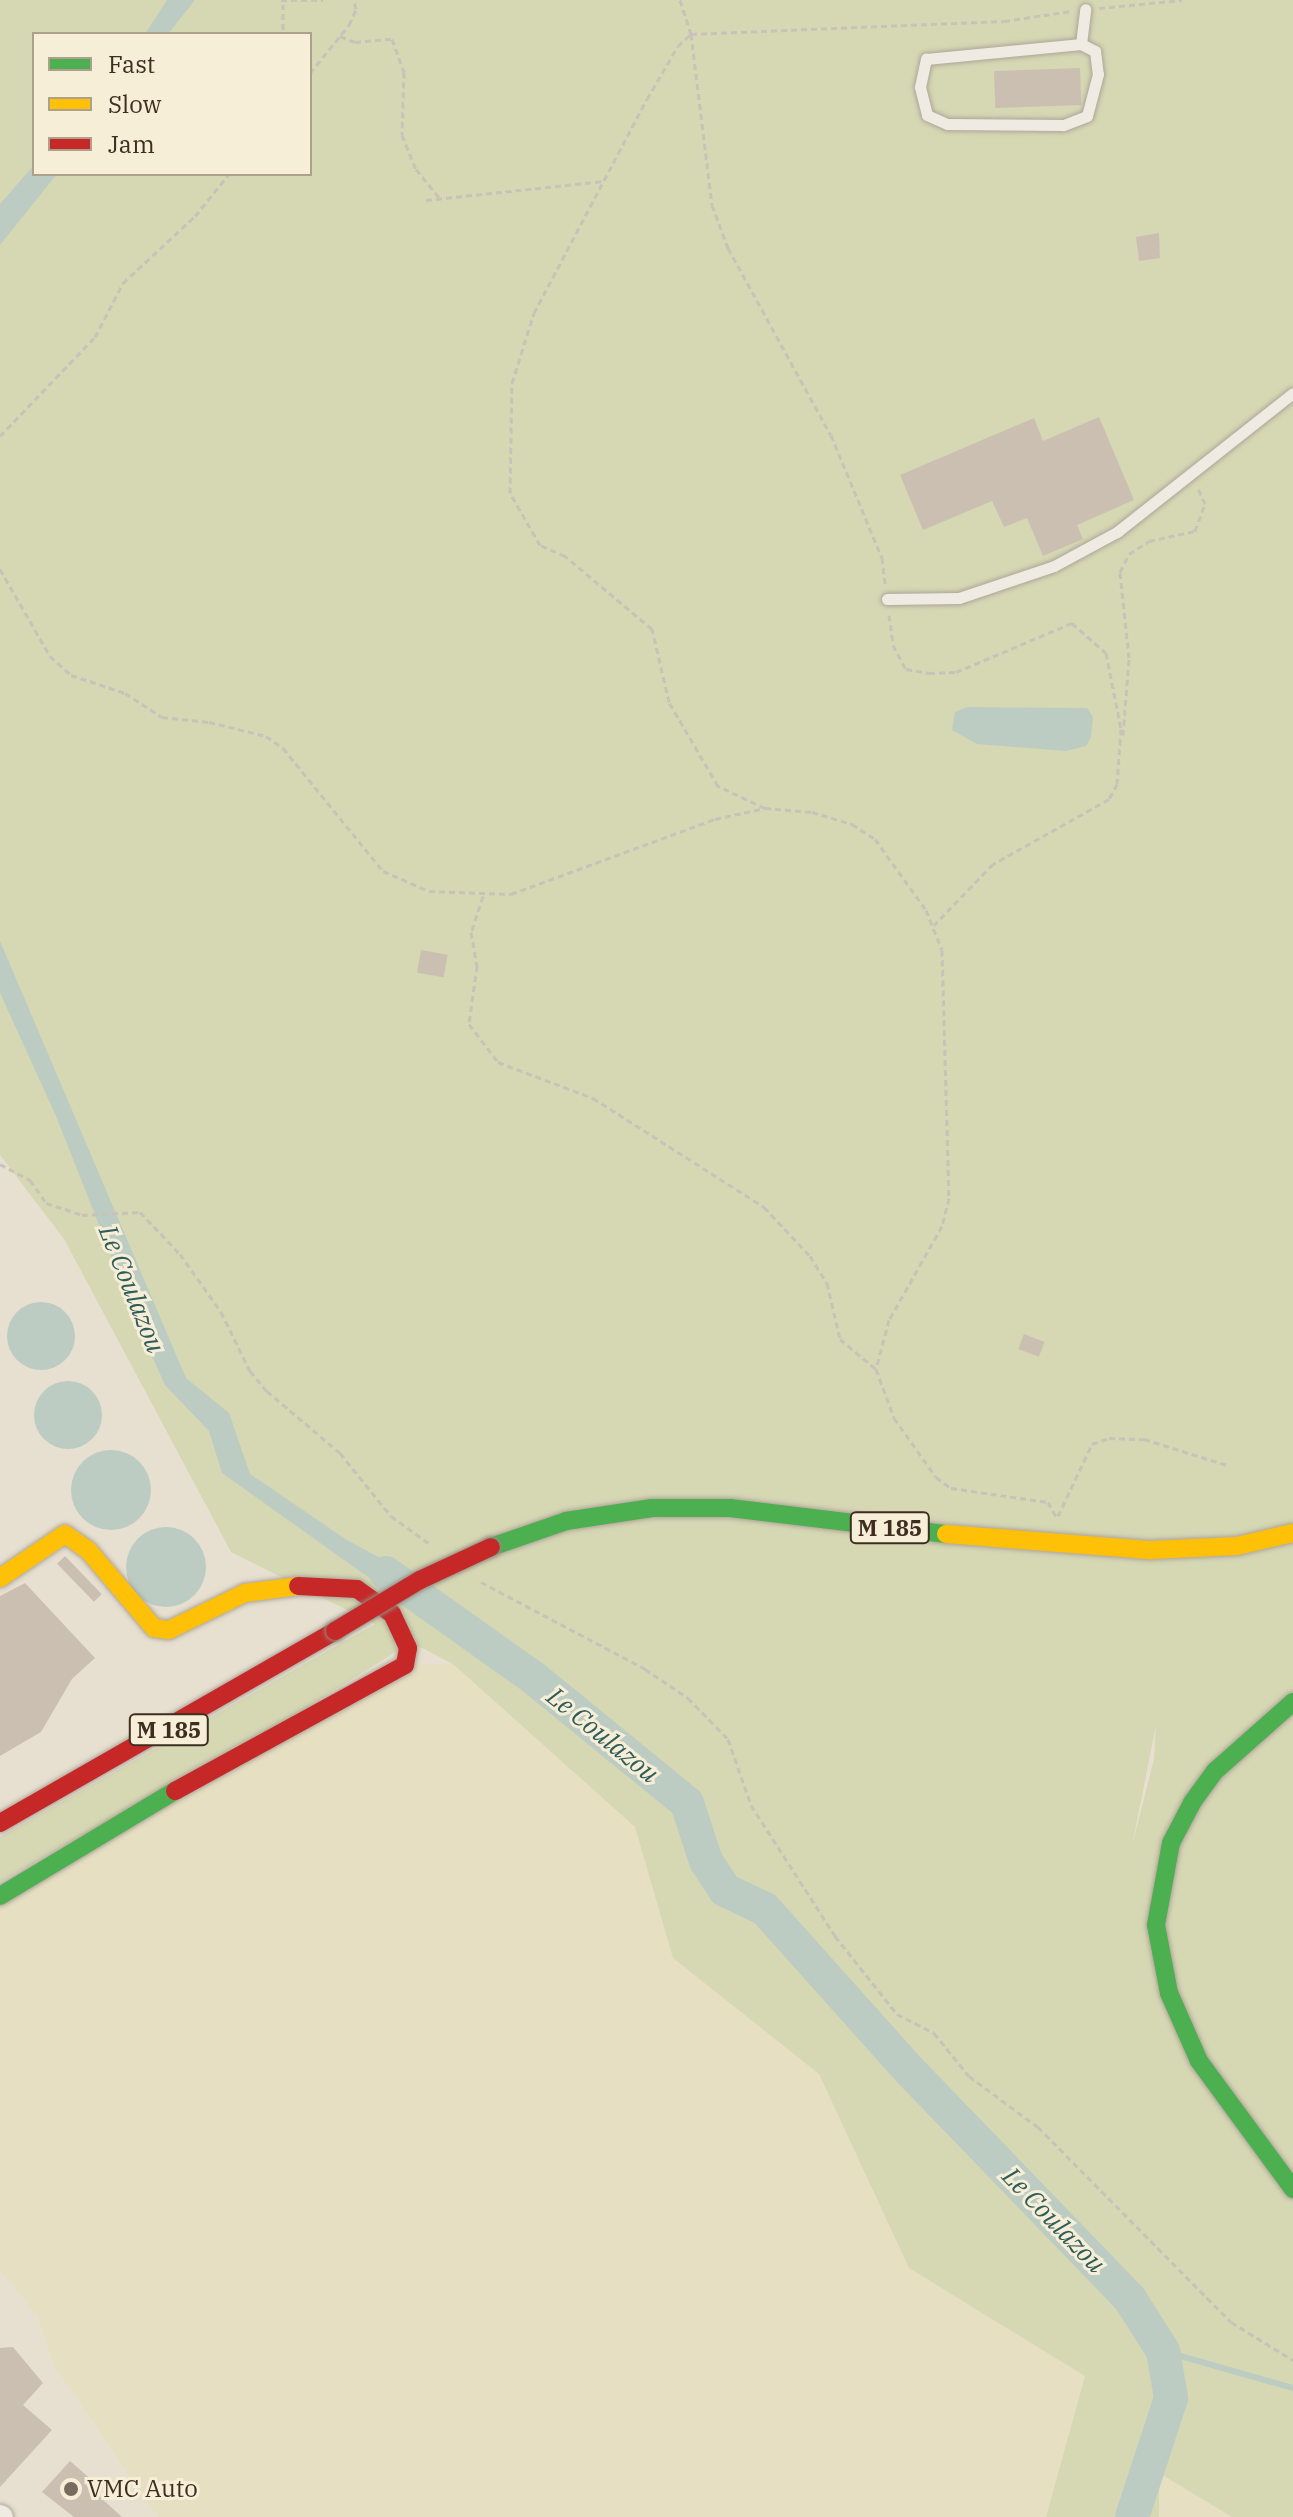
<!DOCTYPE html>
<style>
body{margin:0}
#map{position:relative;width:1293px;height:2517px;overflow:hidden;background:#e7e0d1;font-family:"IBM Plex Serif",serif}
div>[style]{position:absolute}
[style*='--x']{left:calc(var(--x)*1px);top:calc(var(--y)*1px);width:calc(var(--w)*1px);rotate:calc(var(--a)*1deg)}
.farmland>*{inset:0;background:#e6dfc2}
.green>*{inset:0;background:#d6d7b3}
.water>*{inset:0;background:#bcccc2}
.round{border-radius:50%}
.stream>*{height:6px;margin:-3px;padding:0 3px;transform-origin:3px;border-radius:3px;background:#bcccc2}
.river>*{height:34px;margin:-17px;padding:0 17px;transform-origin:17px;border-radius:17px;background:#bcccc2}
.building>*{inset:0;background:#cbbfb2;transform-origin:0 0}
.path>*{height:3px;margin-top:-1.5px;transform-origin:0;background:repeating-linear-gradient(90deg,#c8c2b9 0 6px,transparent 0 10px)}
.roads{filter:drop-shadow(0 0 2px #ada599) drop-shadow(0 0 2px #ada599)}
.lane>*{height:11px;margin:-5.5px;padding:0 5.5px;transform-origin:5.5px;border-radius:5.5px;background:#efebe3}
.street>*{height:22px;margin:-11px;padding:0 11px;transform-origin:11px;border-radius:11px;background:#efebe3}
.fast>*{height:18px;margin:-9px;padding:0 9px;transform-origin:9px;border-radius:9px;background:#4caf50}
.slow>*{height:18px;margin:-9px;padding:0 9px;transform-origin:9px;border-radius:9px;background:#ffc107}
.jam>*{height:18px;margin:-9px;padding:0 9px;transform-origin:9px;border-radius:9px;background:#c62828}
.bridges{filter:drop-shadow(0 0 2px #928b80) drop-shadow(0 0 2px #928b80)}
.jam-bridge>*{height:18px;margin:-9px;padding:0 9px;transform-origin:9px;border-radius:9px;background:#c62828}
.dots>*{width:22px;height:22px;translate:-50% -50%;box-sizing:border-box;border:4px solid #f7eed8;border-radius:50%}
span{translate:-50% -50%;white-space:nowrap;text-align:center;line-height:1.15;-webkit-text-stroke:6px #f7eed8;paint-order:stroke}
.shield-label span{padding:2px 6px;background:#f7eed8;border:2px solid;border-radius:6px;-webkit-text-stroke-width:0}
.shield-label{font-size:22px;color:#3d2e20;font-weight:700}
.poi-label{font-size:24px;color:#3d2e20}
.left{translate:0 -50%;text-align:left}
.water-label{font-size:26px;color:#2f5d5a;font-style:italic}
.legend{position:absolute;left:32px;top:32px;width:280px;height:144px;box-sizing:border-box;background:#f7eed8;border:2px solid #ada18e;margin:0;padding:10px 14px;list-style:none;font-size:24px;color:#3d2e20}
.legend li{display:flex;align-items:center;gap:16px;height:40px}
.legend b{width:40px;border:2px solid #ada18e}
</style>
<div id="map">
<div class="farmland">
<div style="clip-path:polygon(453px 1664px,635px 1827px,673px 1958px,819px 2074px,909px 2268px,1085px 2376px,1046px 2517px,158px 2517px,55px 2367px,37px 2315px,0 2271px,0 1896px,405px 1665px)"></div>
<div style="clip-path:polygon(1159px 2473px,1232px 2517px,1159px 2517px)"></div>
</div>
<div class="green">
<div style="clip-path:polygon(evenodd,0 0,1293px 0,1293px 2517px,1232px 2517px,1159px 2473px,1159px 2517px,1046px 2517px,1085px 2376px,909px 2268px,819px 2074px,673px 1958px,635px 1827px,453px 1664px,391px 1632px,397px 1651px,288px 1719px,0 1882px,0 1837px,375px 1624px,231px 1552px,64px 1239px,0 1155px,0 0,34px 34px,310px 34px,310px 174px,34px 174px,34px 34px,0 0,1156px 1725px,1154px 1759px,1133px 1842px,1133px 1841px,1156px 1725px)"></div>
</div>
<div class="water">
<div style="clip-path:polygon(167px 0,195px 0,168px 34px,145px 34px)"></div>
<div style="clip-path:polygon(34px 165px,34px 174px,57px 174px,0 245px,0 204px)"></div>
<div style="clip-path:polygon(967px 707px,1087px 708px,1093px 717px,1091px 737px,1086px 746px,1066px 751px,977px 744px,952px 730px,955px 712px)"></div>
<div style="clip-path:polygon(0 941px,186px 1378px,229px 1413px,250px 1474px,347px 1540px,417px 1578px,389px 1592px,222px 1473px,209px 1431px,165px 1385px,142px 1334px,56px 1116px,0 993px)"></div>
<div class="round" style="left:7px;top:1302px;width:68px;height:68px"></div>
<div class="round" style="left:34px;top:1381px;width:68px;height:68px"></div>
<div class="round" style="left:71px;top:1450px;width:80px;height:80px"></div>
<div class="round" style="left:126px;top:1527px;width:80px;height:80px"></div>
</div>
<div class="stream">
<div style="--x:1163;--y:2351;--w:135;--a:15.9"></div>
</div>
<div class="river">
<div style="--x:386;--y:1573;--w:183;--a:35.4"></div>
<div style="--x:535;--y:1679;--w:196;--a:39.2"></div>
<div style="--x:687;--y:1803;--w:61;--a:71.9"></div>
<div style="--x:706;--y:1861;--w:35;--a:57"></div>
<div style="--x:725;--y:1890;--w:44;--a:25.4"></div>
<div style="--x:765;--y:1909;--w:217;--a:48.2"></div>
<div style="--x:910;--y:2071;--w:317;--a:46"></div>
<div style="--x:1130;--y:2299;--w:62;--a:57.6"></div>
<div style="--x:1163;--y:2351;--w:48;--a:80.3"></div>
<div style="--x:1171;--y:2398;--w:125;--a:108.1"></div>
</div>
<div class="building">
<div style="left:1080px;top:68px;width:37px;height:86px;rotate:88deg"></div>
<div style="clip-path:polygon(1159px 233px,1160px 258px,1139px 261px,1136px 237px)"></div>
<div style="clip-path:polygon(1099px 417px,1134px 500px,1077px 525px,1083px 539px,1043px 556px,1027px 518px,1004px 527px,992px 501px,923px 530px,900px 475px,1034px 418px,1043px 441px)"></div>
<div style="left:421px;top:950px;width:27px;height:23px;rotate:10deg"></div>
<div style="left:1024px;top:1334px;width:22px;height:16px;rotate:21deg"></div>
<div style="left:65px;top:1556px;width:53px;height:11px;rotate:46deg"></div>
<div style="clip-path:polygon(25px 1583px,95px 1658px,72px 1679px,41px 1732px,0 1756px,0 1596px)"></div>
<div style="clip-path:polygon(13px 2347px,43px 2383px,23px 2405px,52px 2430px,0 2487px,0 2348px)"></div>
<div style="clip-path:polygon(70px 2461px,94px 2482px,89px 2487px,122px 2517px,74px 2517px,42px 2492px)"></div>
</div>
<div class="path">
<div style="--x:281;--y:0;--w:42;--a:0"></div>
<div style="--x:680;--y:0;--w:36;--a:72"></div>
<div style="--x:691;--y:34;--w:172;--a:83"></div>
<div style="--x:712;--y:205;--w:46;--a:69.6"></div>
<div style="--x:728;--y:248;--w:213;--a:61.2"></div>
<div style="--x:831;--y:435;--w:133;--a:67.5"></div>
<div style="--x:882;--y:558;--w:26;--a:83"></div>
<div style="--x:283;--y:4;--w:30;--a:90"></div>
<div style="--x:1099;--y:8;--w:83;--a:-5.5"></div>
<div style="--x:340;--y:36;--w:16;--a:22"></div>
<div style="--x:355;--y:42;--w:37;--a:-5"></div>
<div style="--x:392;--y:39;--w:35;--a:70"></div>
<div style="--x:404;--y:72;--w:63;--a:91.8"></div>
<div style="--x:402;--y:135;--w:37;--a:68"></div>
<div style="--x:416;--y:169;--w:38;--a:51"></div>
<div style="--x:310;--y:73;--w:62;--a:-50.9"></div>
<div style="--x:349;--y:25;--w:17;--a:-66"></div>
<div style="--x:356;--y:9;--w:9;--a:-103"></div>
<div style="--x:426;--y:200;--w:179;--a:-6.1"></div>
<div style="--x:0;--y:436;--w:137;--a:-46.2"></div>
<div style="--x:95;--y:337;--w:61;--a:-62.6"></div>
<div style="--x:123;--y:283;--w:98;--a:-42.9"></div>
<div style="--x:195;--y:216;--w:54;--a:-51"></div>
<div style="--x:0;--y:569;--w:100;--a:60.1"></div>
<div style="--x:50;--y:656;--w:28;--a:42"></div>
<div style="--x:71;--y:675;--w:57;--a:18.4"></div>
<div style="--x:125;--y:693;--w:44;--a:33"></div>
<div style="--x:162;--y:717;--w:47;--a:6.1"></div>
<div style="--x:209;--y:722;--w:59;--a:13.8"></div>
<div style="--x:266;--y:736;--w:21;--a:35"></div>
<div style="--x:283;--y:748;--w:159;--a:50.9"></div>
<div style="--x:383;--y:871;--w:50;--a:23.5"></div>
<div style="--x:429;--y:891;--w:82;--a:2.1"></div>
<div style="--x:511;--y:894;--w:217;--a:-20.2"></div>
<div style="--x:715;--y:819;--w:51;--a:-12.4"></div>
<div style="--x:765;--y:808;--w:47;--a:4.9"></div>
<div style="--x:812;--y:812;--w:42;--a:16.7"></div>
<div style="--x:852;--y:824;--w:27;--a:33"></div>
<div style="--x:875;--y:839;--w:87;--a:54.3"></div>
<div style="--x:926;--y:910;--w:43;--a:68.2"></div>
<div style="--x:942;--y:950;--w:248;--a:88.4"></div>
<div style="--x:949;--y:1198;--w:29;--a:104"></div>
<div style="--x:942;--y:1226;--w:108;--a:119.4"></div>
<div style="--x:889;--y:1320;--w:51;--a:104.9"></div>
<div style="--x:876;--y:1369;--w:52;--a:69.8"></div>
<div style="--x:894;--y:1418;--w:72;--a:54.6"></div>
<div style="--x:936;--y:1477;--w:19;--a:36"></div>
<div style="--x:951;--y:1488;--w:98;--a:8.2"></div>
<div style="--x:1048;--y:1502;--w:18;--a:61"></div>
<div style="--x:889;--y:615;--w:30;--a:82"></div>
<div style="--x:893;--y:645;--w:27;--a:62"></div>
<div style="--x:906;--y:669;--w:23;--a:10"></div>
<div style="--x:929;--y:673;--w:27;--a:-2"></div>
<div style="--x:956;--y:672;--w:126;--a:-22.9"></div>
<div style="--x:1072;--y:623;--w:45;--a:41.4"></div>
<div style="--x:1106;--y:653;--w:77;--a:78.8"></div>
<div style="--x:1121;--y:729;--w:55;--a:94.2"></div>
<div style="--x:1117;--y:784;--w:17;--a:118"></div>
<div style="--x:1109;--y:799;--w:133;--a:150.7"></div>
<div style="--x:993;--y:864;--w:85;--a:134"></div>
<div style="--x:1123;--y:735;--w:77;--a:-85.5"></div>
<div style="--x:1129;--y:658;--w:86;--a:-96"></div>
<div style="--x:1120;--y:572;--w:20;--a:-63"></div>
<div style="--x:1129;--y:554;--w:24;--a:-33"></div>
<div style="--x:1149;--y:541;--w:47;--a:-12.3"></div>
<div style="--x:1195;--y:531;--w:29;--a:-70"></div>
<div style="--x:1205;--y:504;--w:20;--a:-114"></div>
<div style="--x:765;--y:808;--w:52;--a:-154.9"></div>
<div style="--x:718;--y:786;--w:97;--a:-120.3"></div>
<div style="--x:669;--y:702;--w:75;--a:-103.1"></div>
<div style="--x:652;--y:629;--w:114;--a:-140"></div>
<div style="--x:565;--y:556;--w:27;--a:-156"></div>
<div style="--x:540;--y:545;--w:60;--a:-120"></div>
<div style="--x:510;--y:493;--w:110;--a:-89"></div>
<div style="--x:512;--y:383;--w:73;--a:-72.6"></div>
<div style="--x:534;--y:313;--w:242;--a:-62.2"></div>
<div style="--x:647;--y:99;--w:61;--a:-59.7"></div>
<div style="--x:678;--y:46;--w:18;--a:-43"></div>
<div style="--x:691;--y:34;--w:313;--a:-2.4"></div>
<div style="--x:1004;--y:21;--w:68;--a:-8.5"></div>
<div style="--x:483;--y:896;--w:38;--a:108"></div>
<div style="--x:471;--y:932;--w:35;--a:80"></div>
<div style="--x:477;--y:966;--w:59;--a:97.9"></div>
<div style="--x:469;--y:1024;--w:48;--a:52.7"></div>
<div style="--x:498;--y:1062;--w:102;--a:20.8"></div>
<div style="--x:593;--y:1098;--w:203;--a:32.5"></div>
<div style="--x:764;--y:1207;--w:67;--a:46.8"></div>
<div style="--x:810;--y:1256;--w:32;--a:58"></div>
<div style="--x:827;--y:1283;--w:57;--a:76.9"></div>
<div style="--x:840;--y:1339;--w:47;--a:39.8"></div>
<div style="--x:0;--y:1164;--w:34;--a:28"></div>
<div style="--x:30;--y:1180;--w:28;--a:55"></div>
<div style="--x:46;--y:1203;--w:38;--a:18"></div>
<div style="--x:82;--y:1215;--w:58;--a:-3"></div>
<div style="--x:140;--y:1212;--w:58;--a:46.4"></div>
<div style="--x:180;--y:1254;--w:71;--a:54.7"></div>
<div style="--x:221;--y:1312;--w:66;--a:63.8"></div>
<div style="--x:250;--y:1371;--w:26;--a:50"></div>
<div style="--x:267;--y:1391;--w:96;--a:40.3"></div>
<div style="--x:340;--y:1453;--w:81;--a:51"></div>
<div style="--x:391;--y:1516;--w:48;--a:35.7"></div>
<div style="--x:1058;--y:1516;--w:80;--a:-64.7"></div>
<div style="--x:1092;--y:1444;--w:18;--a:-19"></div>
<div style="--x:1109;--y:1438;--w:35;--a:2"></div>
<div style="--x:1144;--y:1439;--w:87;--a:17.4"></div>
<div style="--x:481;--y:1582;--w:186;--a:27.9"></div>
<div style="--x:645;--y:1669;--w:52;--a:34"></div>
<div style="--x:688;--y:1698;--w:57;--a:45.7"></div>
<div style="--x:728;--y:1739;--w:70;--a:70.8"></div>
<div style="--x:751;--y:1805;--w:156;--a:57.3"></div>
<div style="--x:835;--y:1936;--w:100;--a:51.5"></div>
<div style="--x:897;--y:2014;--w:42;--a:27.2"></div>
<div style="--x:934;--y:2033;--w:55;--a:50.9"></div>
<div style="--x:969;--y:2076;--w:86;--a:36.5"></div>
<div style="--x:1038;--y:2127;--w:274;--a:45.3"></div>
<div style="--x:1231;--y:2322;--w:73;--a:31.5"></div>
</div>
<div class="roads">
<div class="lane">
<div style="--x:1081;--y:44;--w:16;--a:27"></div>
<div style="--x:1095;--y:51;--w:23;--a:83"></div>
<div style="--x:1098;--y:74;--w:43;--a:104.7"></div>
<div style="--x:1087;--y:116;--w:26;--a:159"></div>
<div style="--x:1063;--y:125;--w:116;--a:-179.5"></div>
<div style="--x:947;--y:124;--w:22;--a:-156"></div>
<div style="--x:927;--y:115;--w:29;--a:-104"></div>
<div style="--x:920;--y:87;--w:29;--a:-78"></div>
<div style="--x:926;--y:59;--w:156;--a:-5.5"></div>
<div style="--x:1081;--y:44;--w:35;--a:-83"></div>
<div style="--x:887;--y:599;--w:72;--a:-0.8"></div>
<div style="--x:959;--y:598;--w:100;--a:-18.6"></div>
<div style="--x:1054;--y:566;--w:72;--a:-28.4"></div>
<div style="--x:1117;--y:532;--w:224;--a:-38.3"></div>
</div>
<div class="street">
<div style="--x:0;--y:2516;--w:2;--a:27"></div>
</div>
<div class="fast">
<div style="--x:491;--y:1547;--w:79;--a:-19.1"></div>
<div style="--x:566;--y:1521;--w:87;--a:-8.6"></div>
<div style="--x:652;--y:1508;--w:78;--a:0"></div>
<div style="--x:730;--y:1508;--w:218;--a:6.9"></div>
<div style="--x:1293;--y:1702;--w:104;--a:138.5"></div>
<div style="--x:1215;--y:1771;--w:39;--a:126"></div>
<div style="--x:1192;--y:1803;--w:45;--a:117.7"></div>
<div style="--x:1171;--y:1843;--w:83;--a:100.4"></div>
<div style="--x:1156;--y:1925;--w:69;--a:79.2"></div>
<div style="--x:1169;--y:1993;--w:74;--a:66.2"></div>
<div style="--x:1199;--y:2061;--w:159;--a:53.7"></div>
<div style="--x:0;--y:1896;--w:204;--a:-31"></div>
</div>
<div class="slow">
<div style="--x:946;--y:1534;--w:206;--a:4.5"></div>
<div style="--x:1151;--y:1550;--w:86;--a:-2.7"></div>
<div style="--x:1237;--y:1546;--w:57;--a:-13.1"></div>
<div style="--x:0;--y:1578;--w:78;--a:-34.1"></div>
<div style="--x:65;--y:1534;--w:28;--a:35"></div>
<div style="--x:88;--y:1550;--w:102;--a:49.8"></div>
<div style="--x:154;--y:1628;--w:15;--a:8"></div>
<div style="--x:169;--y:1630;--w:85;--a:-26"></div>
<div style="--x:245;--y:1593;--w:53;--a:-7.5"></div>
</div>
<div class="jam">
<div style="--x:175;--y:1791;--w:262;--a:-28.7"></div>
<div style="--x:405;--y:1665;--w:17;--a:-80"></div>
<div style="--x:408;--y:1648;--w:38;--a:-115"></div>
<div style="--x:392;--y:1614;--w:43;--a:-144.5"></div>
<div style="--x:357;--y:1589;--w:59;--a:-177.1"></div>
<div style="--x:0;--y:1823;--w:386;--a:-29.8"></div>
</div>
</div>
<div class="bridges">
<div class="jam-bridge">
<div style="--x:335;--y:1631;--w:99;--a:-31"></div>
<div style="--x:420;--y:1580;--w:78;--a:-24.9"></div>
</div>
</div>
<div class="dots">
<div style="left:71px;top:2489px;background:#786c5e"></div>
</div>
<div class="shield-label">
<span style="left:890px;top:1528px">M 185</span>
<span style="left:169px;top:1730px">M 185</span>
</div>
<div class="poi-label">
<span class="left" style="left:87px;top:2489px">VMC Auto</span>
</div>
<div class="water-label">
<span style="left:132px;top:1289px;rotate:68deg">Le Coulazou</span>
<span style="left:603px;top:1735px;rotate:39deg">Le Coulazou</span>
<span style="left:1054px;top:2220px;rotate:46deg">Le Coulazou</span>
</div>
<ul class="legend">
<li><b style="height:10px;background:#4caf50"></b>Fast</li>
<li><b style="height:10px;background:#ffc107"></b>Slow</li>
<li><b style="height:10px;background:#c62828"></b>Jam</li>
</ul>
</div>
